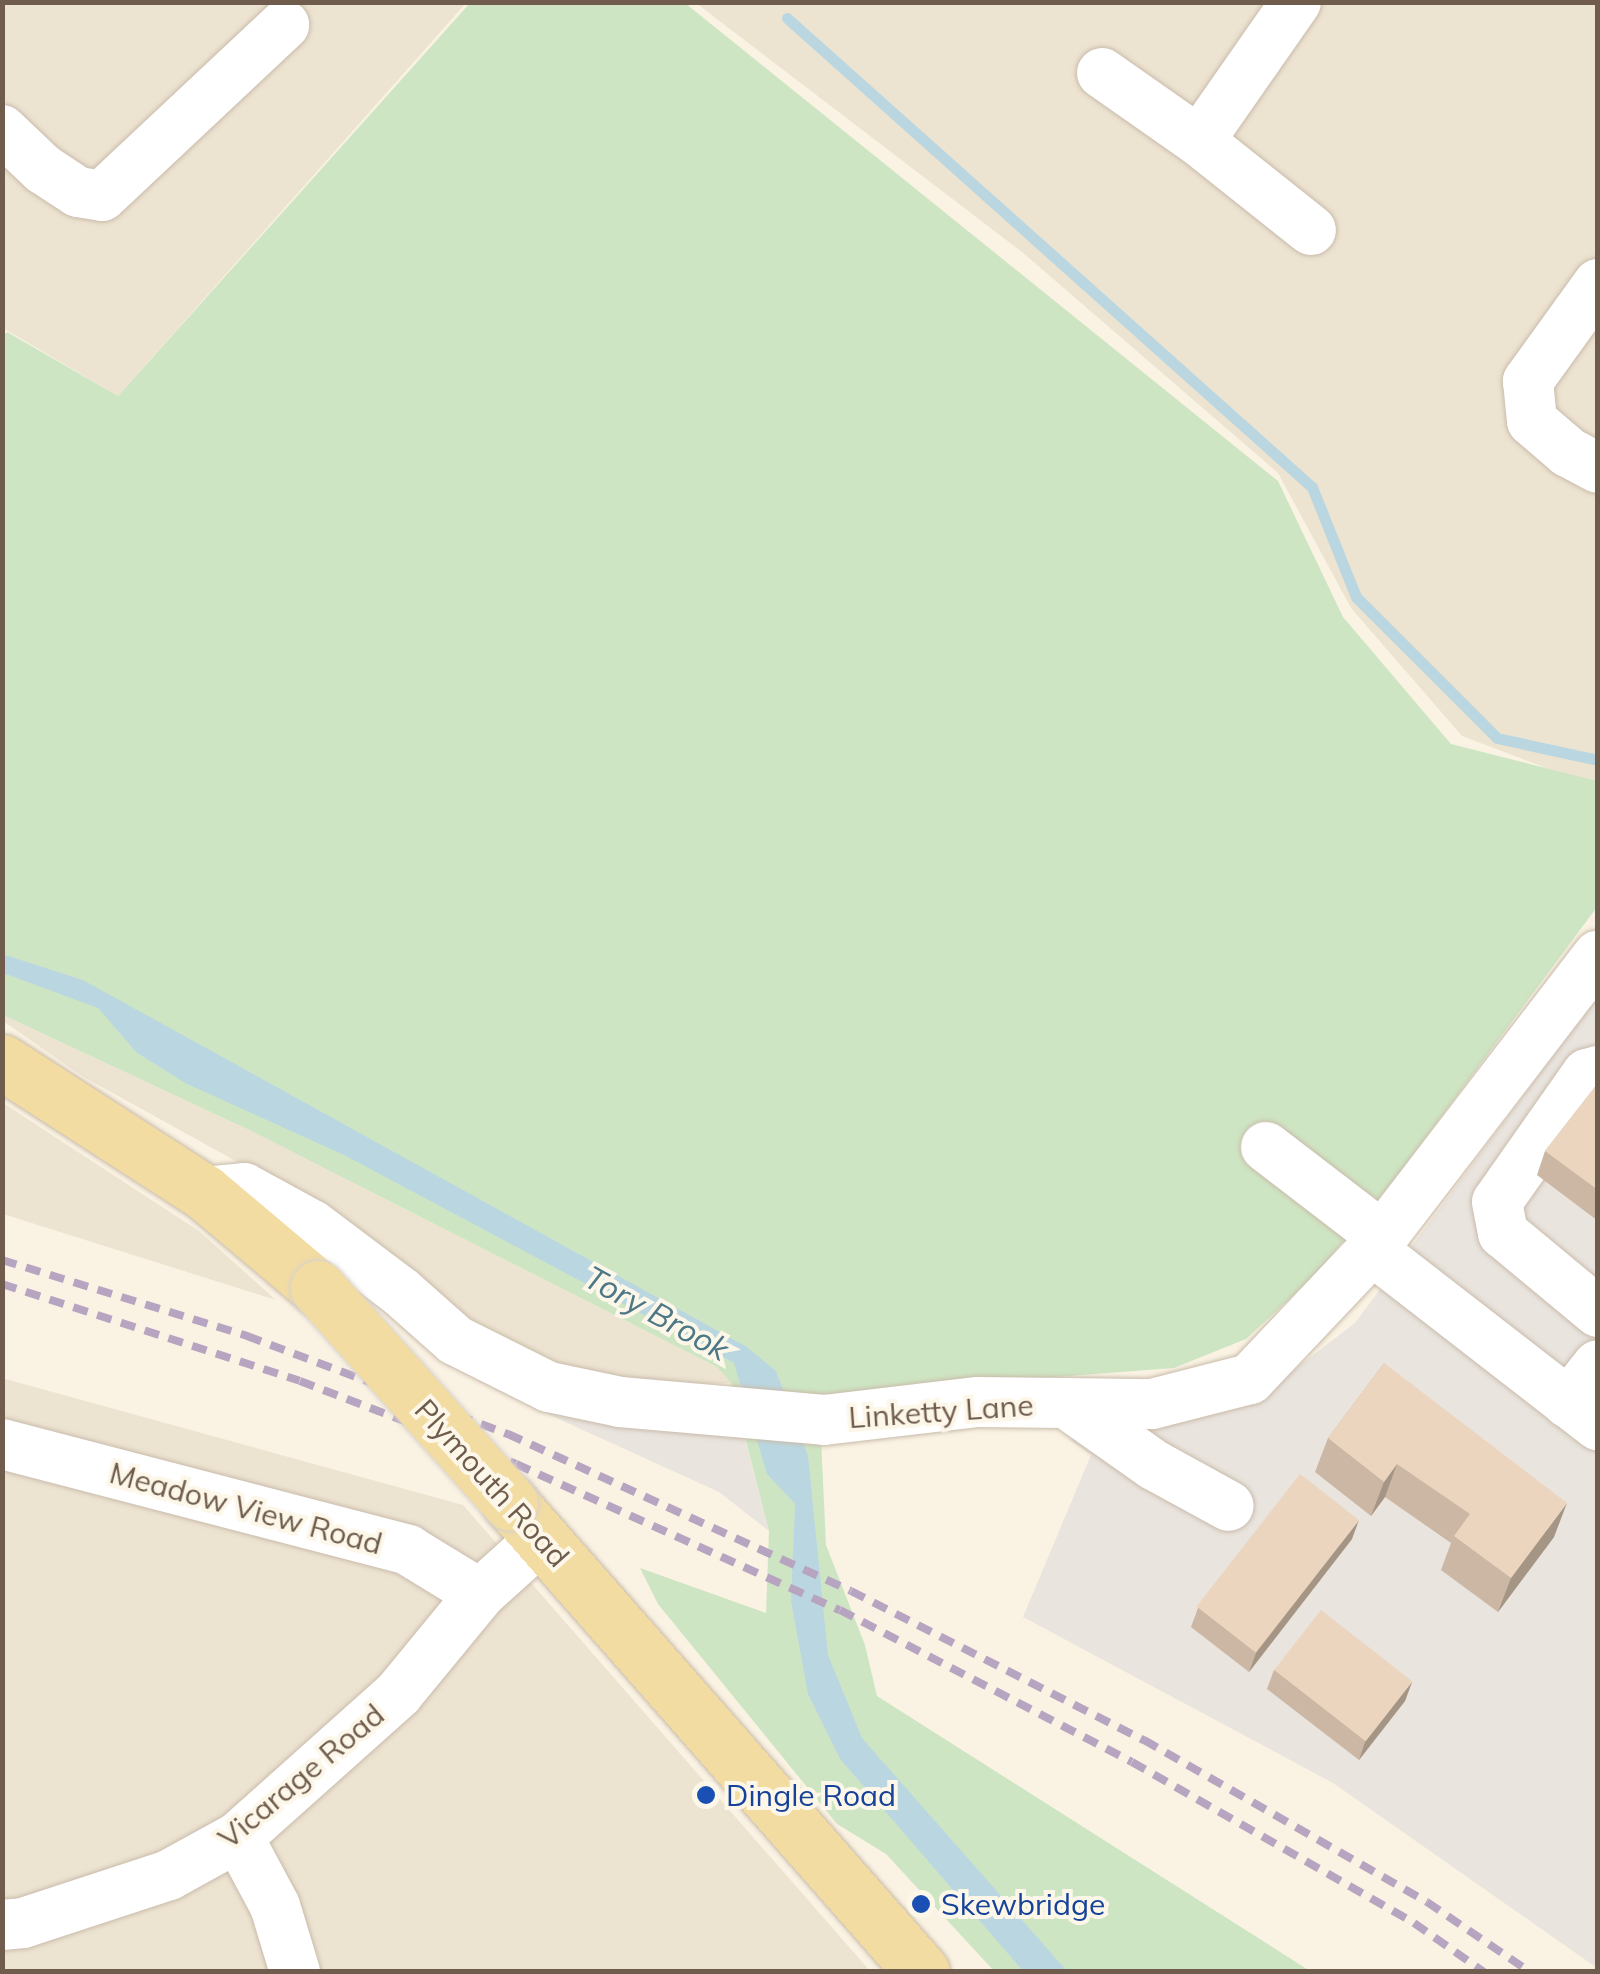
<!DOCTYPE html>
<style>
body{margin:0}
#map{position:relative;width:1600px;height:1974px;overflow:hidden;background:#faf3e3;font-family:Mulish,sans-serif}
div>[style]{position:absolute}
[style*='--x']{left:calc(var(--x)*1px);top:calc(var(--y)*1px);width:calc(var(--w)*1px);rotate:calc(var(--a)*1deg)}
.residential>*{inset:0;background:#ede3d1}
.industrial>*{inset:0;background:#e9e4de}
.green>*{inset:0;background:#cee5c3}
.water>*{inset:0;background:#bad7e1}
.stream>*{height:11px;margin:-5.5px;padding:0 5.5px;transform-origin:5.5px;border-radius:5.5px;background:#bad7e1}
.roads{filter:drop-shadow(0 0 2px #c9bbab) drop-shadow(0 0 2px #c9bbab)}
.minor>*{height:50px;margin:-25px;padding:0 25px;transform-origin:25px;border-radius:25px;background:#fff}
.major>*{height:55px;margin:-27.5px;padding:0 27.5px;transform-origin:27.5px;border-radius:27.5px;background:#f2dca2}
.rail>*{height:8px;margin-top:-4px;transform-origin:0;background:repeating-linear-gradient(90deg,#b7a4c1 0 15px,transparent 0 25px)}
.bridges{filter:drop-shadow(0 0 2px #d7d1cd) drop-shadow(0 0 2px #d7d1cd)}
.major-bridge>*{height:55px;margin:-27.5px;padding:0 27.5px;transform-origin:27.5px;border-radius:27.5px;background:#f2dca2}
.wall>*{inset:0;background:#cbb7a3}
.shaded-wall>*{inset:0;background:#a59585}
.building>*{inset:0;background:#ecd5be;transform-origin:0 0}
.dots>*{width:28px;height:28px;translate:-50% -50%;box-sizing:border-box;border:5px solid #fdf7e9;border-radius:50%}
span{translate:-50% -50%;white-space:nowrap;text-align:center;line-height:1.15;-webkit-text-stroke:8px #fdf7e9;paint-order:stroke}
.street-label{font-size:30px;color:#6f5c4c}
.transit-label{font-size:30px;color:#164399}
.left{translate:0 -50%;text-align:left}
.water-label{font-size:32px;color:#4c7787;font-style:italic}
.frame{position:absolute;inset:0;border:5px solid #6f5c4c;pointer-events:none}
</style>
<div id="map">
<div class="residential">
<div style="clip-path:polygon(2px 3px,466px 3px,118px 396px,3px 328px)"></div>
<div style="clip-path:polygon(696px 3px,1597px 3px,1597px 787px,1462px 736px,1351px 608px,1278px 473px,1022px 252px)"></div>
<div style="clip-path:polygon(3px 1015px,249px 1130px,717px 1367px,731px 1383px,658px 1385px,511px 1352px,252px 1170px,82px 1076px,3px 1021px)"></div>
<div style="clip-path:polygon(3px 1103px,199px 1231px,276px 1300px,3px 1214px)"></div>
<div style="clip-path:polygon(2px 1378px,463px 1505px,870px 1971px,3px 1971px)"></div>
</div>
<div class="industrial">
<div style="clip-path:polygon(1597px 996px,1597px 1968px,1333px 1783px,1023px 1617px,1091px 1455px,1070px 1440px,1257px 1398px,1355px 1323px)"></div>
<div style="clip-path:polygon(528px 1405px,743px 1432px,769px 1531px,719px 1492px)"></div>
</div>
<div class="green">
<div style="clip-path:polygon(470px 3px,685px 3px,1278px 481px,1343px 617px,1451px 744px,1597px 781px,1597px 907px,1395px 1179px,1314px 1276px,1246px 1339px,1174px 1368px,819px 1395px,826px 1545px,865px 1645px,877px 1696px,1310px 1971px,994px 1971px,886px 1854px,837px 1824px,658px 1604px,640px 1568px,766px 1613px,769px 1531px,731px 1383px,717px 1367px,249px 1130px,3px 1015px,3px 336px,7px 332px,118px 396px)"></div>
</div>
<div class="water">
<div style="clip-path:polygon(2px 954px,83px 980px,747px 1347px,776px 1371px,808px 1456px,828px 1655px,862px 1738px,1067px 1971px,1023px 1971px,840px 1759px,808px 1694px,791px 1601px,795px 1504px,767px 1474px,734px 1363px,346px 1156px,185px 1083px,136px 1052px,98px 1008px,3px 973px)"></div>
</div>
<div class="stream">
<div style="--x:787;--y:18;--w:704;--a:41.78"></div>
<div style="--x:1312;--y:487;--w:118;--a:68.2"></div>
<div style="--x:1356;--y:597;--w:199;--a:45"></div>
<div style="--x:1497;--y:738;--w:103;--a:12.3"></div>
</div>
<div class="roads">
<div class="minor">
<div style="--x:1296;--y:2;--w:169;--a:124.9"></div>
<div style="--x:1199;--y:141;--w:143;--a:38.5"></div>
<div style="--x:1102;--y:73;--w:118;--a:35"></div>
<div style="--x:2;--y:130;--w:57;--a:43.6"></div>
<div style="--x:43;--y:169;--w:42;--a:33.3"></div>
<div style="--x:78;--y:192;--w:24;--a:9"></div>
<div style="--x:102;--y:196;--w:250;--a:-43.2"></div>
<div style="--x:1598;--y:284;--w:120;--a:125.8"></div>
<div style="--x:1528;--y:381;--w:40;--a:84.3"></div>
<div style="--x:1532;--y:421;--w:48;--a:40.7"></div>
<div style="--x:1568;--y:452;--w:34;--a:28"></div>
<div style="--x:1598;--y:1071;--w:11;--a:165"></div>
<div style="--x:1587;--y:1074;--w:156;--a:125.1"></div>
<div style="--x:1497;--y:1202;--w:32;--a:79"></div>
<div style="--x:1503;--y:1233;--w:124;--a:39.7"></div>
<div style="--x:1266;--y:1147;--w:146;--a:37.5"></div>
<div style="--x:204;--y:1192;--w:40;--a:-5.7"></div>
<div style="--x:244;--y:1188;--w:77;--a:28.6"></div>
<div style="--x:312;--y:1225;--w:111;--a:37"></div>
<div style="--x:401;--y:1292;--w:72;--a:41.6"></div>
<div style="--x:455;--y:1340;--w:105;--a:26.6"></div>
<div style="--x:549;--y:1387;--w:73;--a:11.9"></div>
<div style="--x:620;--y:1402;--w:205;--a:5"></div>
<div style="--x:824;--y:1420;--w:155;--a:-6.7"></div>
<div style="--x:978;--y:1402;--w:174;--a:0.7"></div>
<div style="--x:1152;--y:1404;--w:101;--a:-14.3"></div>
<div style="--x:1250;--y:1379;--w:178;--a:-46.6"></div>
<div style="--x:1372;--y:1250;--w:371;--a:-52.5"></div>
<div style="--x:1372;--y:1250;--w:286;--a:37.8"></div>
<div style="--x:1066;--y:1403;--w:108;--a:35.2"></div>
<div style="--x:1154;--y:1465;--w:85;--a:28.7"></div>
<div style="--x:1568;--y:1403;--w:48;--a:-51.7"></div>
<div style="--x:2;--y:1444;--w:420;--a:14.6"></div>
<div style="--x:408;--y:1550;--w:84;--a:31.4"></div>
<div style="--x:238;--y:1837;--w:78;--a:61.8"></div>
<div style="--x:275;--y:1906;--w:69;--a:73.1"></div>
<div style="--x:2;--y:1925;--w:21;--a:-5"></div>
<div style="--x:23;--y:1923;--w:154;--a:-18.2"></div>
<div style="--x:169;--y:1875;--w:79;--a:-28.8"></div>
<div style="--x:238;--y:1837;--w:215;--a:-41.8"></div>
<div style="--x:398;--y:1694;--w:129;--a:-50.6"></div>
<div style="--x:480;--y:1594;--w:84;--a:-42.1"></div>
</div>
<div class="major">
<div style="--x:2;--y:1062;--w:240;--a:32.8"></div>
<div style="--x:204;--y:1192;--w:149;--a:40.1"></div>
<div style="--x:510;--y:1503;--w:624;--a:48.7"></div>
</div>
</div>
<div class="rail">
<div style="--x:2;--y:1260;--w:257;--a:17.2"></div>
<div style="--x:247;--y:1336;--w:279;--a:20.6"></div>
<div style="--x:508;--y:1434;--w:377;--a:24.6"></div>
<div style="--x:851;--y:1591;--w:329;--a:27"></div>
<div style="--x:1144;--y:1740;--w:326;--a:29.8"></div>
<div style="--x:1427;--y:1902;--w:125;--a:34.2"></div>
<div style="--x:2;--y:1284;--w:313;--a:18"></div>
<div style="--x:300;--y:1381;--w:231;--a:21"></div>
<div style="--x:516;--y:1464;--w:355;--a:24.3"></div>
<div style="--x:840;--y:1610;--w:329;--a:27.5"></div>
<div style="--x:1132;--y:1762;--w:325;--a:29.7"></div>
<div style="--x:1414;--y:1923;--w:85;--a:35"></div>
</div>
<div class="bridges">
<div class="major-bridge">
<div style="--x:318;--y:1288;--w:288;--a:48.2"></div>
</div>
</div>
<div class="wall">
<div style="clip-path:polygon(1598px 1083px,1598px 1221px,1537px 1175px,1545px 1151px)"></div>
<div style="clip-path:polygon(1384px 1363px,1554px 1537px,1498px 1612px,1441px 1570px,1451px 1543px,1385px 1497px,1371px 1516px,1315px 1472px,1328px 1438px)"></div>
<div style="clip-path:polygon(1352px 1539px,1249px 1672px,1191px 1627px,1198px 1608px)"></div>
<div style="clip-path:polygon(1274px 1670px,1412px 1682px,1405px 1701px,1359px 1760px,1267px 1689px)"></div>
</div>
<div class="shaded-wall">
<div style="clip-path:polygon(1397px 1464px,1385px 1497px,1371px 1516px,1384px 1482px)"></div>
<div style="clip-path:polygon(1567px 1503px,1554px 1537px,1498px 1612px,1511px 1578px)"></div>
<div style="clip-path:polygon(1359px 1520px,1352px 1539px,1249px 1672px,1256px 1653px)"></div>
<div style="clip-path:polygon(1412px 1682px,1405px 1701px,1359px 1760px,1365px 1742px)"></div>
</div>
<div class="building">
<div style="clip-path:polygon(1598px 1083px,1598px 1190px,1545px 1151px)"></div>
<div style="clip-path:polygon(1384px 1363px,1567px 1503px,1511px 1578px,1454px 1536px,1470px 1514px,1397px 1464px,1384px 1482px,1328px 1438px)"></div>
<div style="left:1300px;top:1474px;width:75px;height:168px;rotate:38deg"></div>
<div style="left:1321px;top:1610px;width:116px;height:76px;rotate:38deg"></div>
</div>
<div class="dots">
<div style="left:706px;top:1795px;background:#1a4fb4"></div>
<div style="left:921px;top:1904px;background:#1a4fb4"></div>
</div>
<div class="street-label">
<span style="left:941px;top:1411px;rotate:-4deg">Linketty Lane</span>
<span style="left:492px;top:1483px;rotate:48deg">Plymouth Road</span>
<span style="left:246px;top:1508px;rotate:15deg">Meadow View Road</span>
<span style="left:301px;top:1776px;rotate:-40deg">Vicarage Road</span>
</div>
<div class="transit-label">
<span class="left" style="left:726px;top:1795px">Dingle Road</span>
<span class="left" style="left:941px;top:1904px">Skewbridge</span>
</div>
<div class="water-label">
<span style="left:657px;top:1313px;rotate:29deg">Tory Brook</span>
</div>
<div class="frame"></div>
</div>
